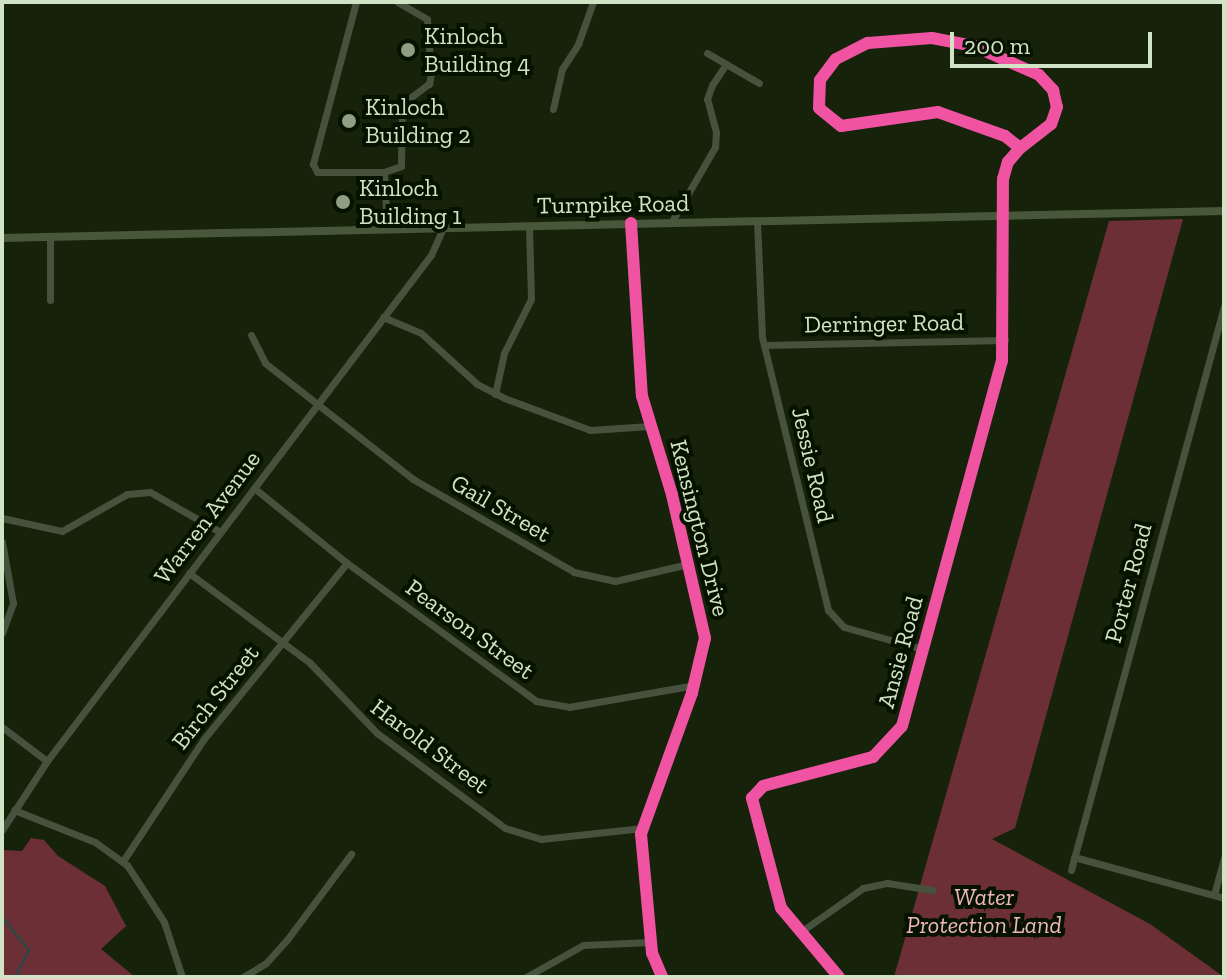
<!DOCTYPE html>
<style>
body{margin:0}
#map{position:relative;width:1226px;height:979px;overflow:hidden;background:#16220a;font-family:"Zilla Slab",serif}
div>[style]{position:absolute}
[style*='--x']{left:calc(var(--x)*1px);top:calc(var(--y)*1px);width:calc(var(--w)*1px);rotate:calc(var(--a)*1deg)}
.green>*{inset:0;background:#6d2f36}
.stream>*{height:2px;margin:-1px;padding:0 1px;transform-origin:1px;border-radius:1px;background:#1e4c49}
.minor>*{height:7px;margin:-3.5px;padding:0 3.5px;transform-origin:3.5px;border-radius:3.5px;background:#46523d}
.major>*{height:8px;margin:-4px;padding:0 4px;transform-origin:4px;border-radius:4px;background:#48573a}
.cycleway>*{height:12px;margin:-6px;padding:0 6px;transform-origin:6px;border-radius:6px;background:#f153a3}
.dots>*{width:22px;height:22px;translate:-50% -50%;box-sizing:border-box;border:4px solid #061200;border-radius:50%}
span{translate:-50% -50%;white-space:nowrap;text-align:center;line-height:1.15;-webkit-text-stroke:8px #061200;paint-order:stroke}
.poi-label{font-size:24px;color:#d0e3c4}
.left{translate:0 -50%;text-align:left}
.street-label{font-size:24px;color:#d0e3c4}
.park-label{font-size:24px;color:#efb7bc;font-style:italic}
.frame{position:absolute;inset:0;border:4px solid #d0e3c4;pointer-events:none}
.scale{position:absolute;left:950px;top:32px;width:202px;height:36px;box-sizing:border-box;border:4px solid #d0e3c4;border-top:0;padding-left:10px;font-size:24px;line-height:28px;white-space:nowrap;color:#d0e3c4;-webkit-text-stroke:6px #061200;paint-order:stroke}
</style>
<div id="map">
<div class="green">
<div style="clip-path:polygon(1183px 219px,1015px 828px,992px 839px,1150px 924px,1224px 977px,894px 977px,1109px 221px)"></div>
<div style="clip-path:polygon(31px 838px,44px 840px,58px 856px,105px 886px,126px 926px,101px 949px,135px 977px,2px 977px,2px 850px,22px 851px)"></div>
</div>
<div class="stream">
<div style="--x:2;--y:858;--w:18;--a:90"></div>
<div style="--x:2;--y:917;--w:43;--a:50.7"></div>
<div style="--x:29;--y:950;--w:30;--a:117"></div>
</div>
<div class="minor">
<div style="--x:356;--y:2;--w:168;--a:104.9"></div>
<div style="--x:313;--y:164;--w:9;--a:63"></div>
<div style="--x:317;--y:172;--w:67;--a:0"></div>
<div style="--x:384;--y:172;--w:18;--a:-19"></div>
<div style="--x:401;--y:166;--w:62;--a:-89.1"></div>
<div style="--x:402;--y:104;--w:34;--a:-37"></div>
<div style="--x:429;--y:84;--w:10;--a:-79"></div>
<div style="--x:431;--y:74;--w:55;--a:-94.2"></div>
<div style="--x:427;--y:19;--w:34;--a:-150"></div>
<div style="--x:707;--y:53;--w:22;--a:30"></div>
<div style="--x:553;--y:109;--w:41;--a:-77.3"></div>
<div style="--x:562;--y:69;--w:30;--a:-57"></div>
<div style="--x:578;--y:44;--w:45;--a:-70.3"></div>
<div style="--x:384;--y:172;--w:57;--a:87"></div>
<div style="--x:757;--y:222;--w:115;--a:87.5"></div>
<div style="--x:762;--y:337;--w:281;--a:76.4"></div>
<div style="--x:828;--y:610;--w:23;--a:47"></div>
<div style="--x:844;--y:627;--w:82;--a:15.6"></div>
<div style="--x:631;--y:223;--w:173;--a:86.4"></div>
<div style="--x:642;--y:396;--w:103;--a:73.1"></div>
<div style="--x:672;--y:495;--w:147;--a:77"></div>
<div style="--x:705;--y:638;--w:57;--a:103.3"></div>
<div style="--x:692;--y:693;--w:150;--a:109.9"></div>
<div style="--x:641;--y:834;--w:120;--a:84.7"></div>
<div style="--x:652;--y:953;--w:26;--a:67"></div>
<div style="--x:671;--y:223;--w:88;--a:-59.9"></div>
<div style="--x:715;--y:147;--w:15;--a:-86"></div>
<div style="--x:716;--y:132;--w:34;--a:-105"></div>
<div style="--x:707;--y:99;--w:15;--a:-70"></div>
<div style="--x:712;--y:85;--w:25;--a:-56"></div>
<div style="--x:726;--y:64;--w:38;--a:30"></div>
<div style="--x:50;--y:300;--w:63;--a:-90"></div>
<div style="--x:383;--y:317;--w:41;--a:22.8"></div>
<div style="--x:421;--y:333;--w:76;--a:42.3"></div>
<div style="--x:477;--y:384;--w:30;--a:27"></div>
<div style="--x:504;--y:398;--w:92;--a:20.4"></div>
<div style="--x:590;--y:430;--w:60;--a:-3.8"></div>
<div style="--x:251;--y:335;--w:31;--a:63"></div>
<div style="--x:265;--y:363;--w:188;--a:38.1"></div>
<div style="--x:413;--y:479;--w:186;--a:30"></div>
<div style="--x:574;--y:572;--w:42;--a:12.4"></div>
<div style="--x:615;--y:581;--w:75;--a:-13.1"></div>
<div style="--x:764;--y:345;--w:241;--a:-1.2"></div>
<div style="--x:495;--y:394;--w:42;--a:-77.6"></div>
<div style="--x:504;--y:353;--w:60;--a:-63.4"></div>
<div style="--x:531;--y:299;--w:73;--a:-91.6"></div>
<div style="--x:254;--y:488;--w:119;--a:38.9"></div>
<div style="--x:347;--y:563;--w:234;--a:36.1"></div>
<div style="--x:536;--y:701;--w:34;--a:10"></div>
<div style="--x:569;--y:707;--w:128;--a:-9.9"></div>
<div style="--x:2;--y:518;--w:61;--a:12.2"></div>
<div style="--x:62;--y:531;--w:75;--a:-29.6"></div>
<div style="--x:127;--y:494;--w:23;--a:-5"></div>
<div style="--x:150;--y:492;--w:81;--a:29.7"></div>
<div style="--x:2;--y:542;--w:62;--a:79.8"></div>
<div style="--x:13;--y:603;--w:32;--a:110"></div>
<div style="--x:189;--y:573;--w:151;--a:36.6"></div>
<div style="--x:310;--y:663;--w:97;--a:46.3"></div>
<div style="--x:377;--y:733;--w:159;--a:36.6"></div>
<div style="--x:505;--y:828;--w:38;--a:17"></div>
<div style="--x:541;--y:839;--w:102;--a:-6.2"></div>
<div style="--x:2;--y:727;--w:56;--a:37.1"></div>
<div style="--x:14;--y:810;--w:87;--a:21.6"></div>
<div style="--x:95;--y:842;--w:39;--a:36"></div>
<div style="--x:127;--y:865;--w:68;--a:57"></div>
<div style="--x:164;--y:922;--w:58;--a:71.9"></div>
<div style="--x:2;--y:830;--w:82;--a:-56.9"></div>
<div style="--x:47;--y:761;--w:635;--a:-52.81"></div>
<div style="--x:431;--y:255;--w:30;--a:-66"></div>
<div style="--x:1074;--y:857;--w:156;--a:15.3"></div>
<div style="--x:123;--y:861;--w:145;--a:-56.5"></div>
<div style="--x:203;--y:740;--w:228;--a:-50.9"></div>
<div style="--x:1071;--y:870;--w:584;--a:-74.82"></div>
<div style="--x:1214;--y:895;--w:38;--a:-75"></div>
<div style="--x:799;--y:933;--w:78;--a:-35.1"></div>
<div style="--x:863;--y:888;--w:25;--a:-12"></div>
<div style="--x:887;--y:883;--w:46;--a:8.8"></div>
<div style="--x:243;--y:977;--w:27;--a:-31"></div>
<div style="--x:266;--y:963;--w:30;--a:-48"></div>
<div style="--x:286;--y:941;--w:109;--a:-53.2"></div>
<div style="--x:526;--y:977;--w:65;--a:-29.3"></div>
<div style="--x:583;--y:945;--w:68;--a:-2.5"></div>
<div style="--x:839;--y:977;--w:90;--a:-130"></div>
<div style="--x:781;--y:908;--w:114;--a:-104.8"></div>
<div style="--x:752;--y:798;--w:16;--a:-47"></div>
<div style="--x:763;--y:786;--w:114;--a:-14.8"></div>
<div style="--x:873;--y:757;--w:42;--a:-46.9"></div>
<div style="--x:902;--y:726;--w:378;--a:-74.7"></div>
<div style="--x:1002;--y:361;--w:182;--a:-89.7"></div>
<div style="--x:1003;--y:179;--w:18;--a:-74"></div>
<div style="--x:1008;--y:162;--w:18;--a:-49"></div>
<div style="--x:1020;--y:148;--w:19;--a:-141"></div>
<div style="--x:1005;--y:136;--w:71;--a:-160.3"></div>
<div style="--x:938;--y:112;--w:98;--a:171.8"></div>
<div style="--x:841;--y:126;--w:28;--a:-141"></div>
<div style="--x:819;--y:108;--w:28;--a:-88"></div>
<div style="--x:820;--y:80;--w:26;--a:-53"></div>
<div style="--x:836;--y:59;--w:36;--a:-27"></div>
<div style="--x:868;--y:43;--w:64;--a:-4.5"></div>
<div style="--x:932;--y:38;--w:43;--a:10.8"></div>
<div style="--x:974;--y:46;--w:71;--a:24"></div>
<div style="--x:1039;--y:75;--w:21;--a:47"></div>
<div style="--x:1053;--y:90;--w:17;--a:77"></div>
<div style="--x:1057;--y:107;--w:18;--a:109"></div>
<div style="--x:1051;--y:124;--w:39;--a:142"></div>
</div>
<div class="major">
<div style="--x:2;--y:238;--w:1222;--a:-1.27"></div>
</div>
<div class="cycleway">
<div style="--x:631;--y:223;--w:173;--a:86.4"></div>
<div style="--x:642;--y:396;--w:103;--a:73.1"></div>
<div style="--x:672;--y:495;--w:147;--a:77"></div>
<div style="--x:705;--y:638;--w:57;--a:103.3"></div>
<div style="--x:692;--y:693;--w:150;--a:109.9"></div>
<div style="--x:641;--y:834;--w:120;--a:84.7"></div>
<div style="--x:652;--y:953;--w:26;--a:67"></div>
<div style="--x:839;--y:977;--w:90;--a:-130"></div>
<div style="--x:781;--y:908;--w:114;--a:-104.8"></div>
<div style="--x:752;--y:798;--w:16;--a:-47"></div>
<div style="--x:763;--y:786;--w:114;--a:-14.8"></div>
<div style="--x:873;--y:757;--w:42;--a:-46.9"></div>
<div style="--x:902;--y:726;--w:378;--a:-74.7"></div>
<div style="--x:1002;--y:361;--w:182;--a:-89.7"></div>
<div style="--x:1003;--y:179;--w:18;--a:-74"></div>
<div style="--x:1008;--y:162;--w:18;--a:-49"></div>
<div style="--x:1020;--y:148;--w:19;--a:-141"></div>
<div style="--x:1005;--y:136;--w:71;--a:-160.3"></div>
<div style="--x:938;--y:112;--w:98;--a:171.8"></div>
<div style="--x:841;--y:126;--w:28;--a:-141"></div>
<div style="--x:819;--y:108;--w:28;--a:-88"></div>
<div style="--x:820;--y:80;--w:26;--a:-53"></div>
<div style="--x:836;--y:59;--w:36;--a:-27"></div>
<div style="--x:868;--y:43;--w:64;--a:-4.5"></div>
<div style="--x:932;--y:38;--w:43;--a:10.8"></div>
<div style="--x:974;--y:46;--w:71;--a:24"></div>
<div style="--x:1039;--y:75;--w:21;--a:47"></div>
<div style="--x:1053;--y:90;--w:17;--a:77"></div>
<div style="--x:1057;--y:107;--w:18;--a:109"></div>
<div style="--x:1051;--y:124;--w:39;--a:142"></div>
</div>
<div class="dots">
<div style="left:408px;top:50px;background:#8f9f83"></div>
<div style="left:349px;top:121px;background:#8f9f83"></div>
<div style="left:343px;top:202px;background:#8f9f83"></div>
</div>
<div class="poi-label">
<span class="left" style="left:424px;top:50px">Kinloch<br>Building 4</span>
<span class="left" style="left:365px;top:121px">Kinloch<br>Building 2</span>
<span class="left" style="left:359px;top:202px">Kinloch<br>Building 1</span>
</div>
<div class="street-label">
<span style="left:613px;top:204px;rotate:-1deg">Turnpike Road</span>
<span style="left:884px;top:323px;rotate:-1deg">Derringer Road</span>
<span style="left:813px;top:465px;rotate:77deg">Jessie Road</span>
<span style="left:501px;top:508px;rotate:30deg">Gail Street</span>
<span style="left:207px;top:517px;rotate:-53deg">Warren Avenue</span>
<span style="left:700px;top:528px;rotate:76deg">Kensington Drive</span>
<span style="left:1128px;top:583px;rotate:-75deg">Porter Road</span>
<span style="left:470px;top:629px;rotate:36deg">Pearson Street</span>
<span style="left:900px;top:652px;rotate:-75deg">Ansie Road</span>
<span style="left:215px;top:697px;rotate:-52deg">Birch Street</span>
<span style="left:430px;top:746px;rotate:37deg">Harold Street</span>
</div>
<div class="park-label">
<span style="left:984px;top:911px">Water<br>Protection Land</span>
</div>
<div class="frame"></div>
<div class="scale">200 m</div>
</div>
